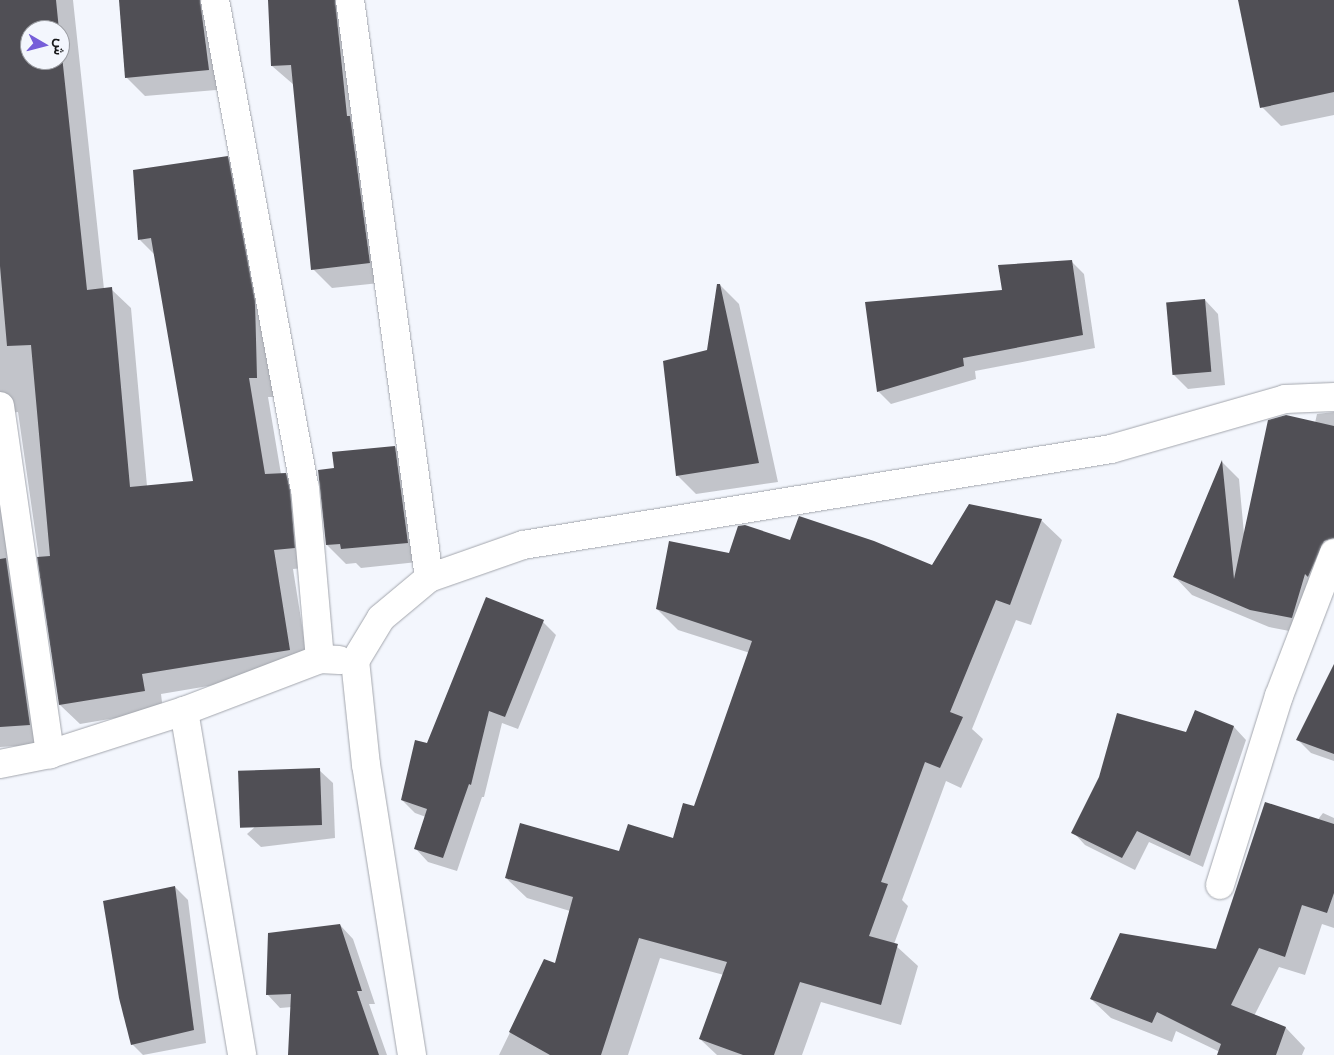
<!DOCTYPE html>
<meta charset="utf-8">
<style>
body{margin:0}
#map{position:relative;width:1334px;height:1055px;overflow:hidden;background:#f3f6fd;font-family:Karla,Vazirmatn,sans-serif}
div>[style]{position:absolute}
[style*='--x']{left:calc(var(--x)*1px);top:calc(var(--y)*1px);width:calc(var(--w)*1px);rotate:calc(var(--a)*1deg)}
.shadow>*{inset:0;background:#0003}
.building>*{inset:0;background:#504f55;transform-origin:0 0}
.roads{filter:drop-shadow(0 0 1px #a3a6ad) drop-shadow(0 0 1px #a3a6ad)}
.minor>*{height:28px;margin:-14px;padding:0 14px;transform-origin:14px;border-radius:14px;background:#fff}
span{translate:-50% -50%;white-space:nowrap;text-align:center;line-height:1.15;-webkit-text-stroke:5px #f3f6fd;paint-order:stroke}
.north{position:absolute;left:20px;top:20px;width:50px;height:50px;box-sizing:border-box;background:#f3f6fd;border:1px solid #9b9da2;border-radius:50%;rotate:98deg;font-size:14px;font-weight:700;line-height:20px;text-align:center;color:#17181a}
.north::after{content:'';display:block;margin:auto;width:18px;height:22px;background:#765ed9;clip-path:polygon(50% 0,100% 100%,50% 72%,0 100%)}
</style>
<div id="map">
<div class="shadow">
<div style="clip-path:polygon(evenodd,0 0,73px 0,104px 289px,111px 289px,131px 308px,147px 486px,194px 482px,155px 255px,140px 240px,227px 157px,247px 176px,276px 397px,268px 397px,281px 474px,286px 474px,305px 493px,314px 567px,293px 569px,309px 669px,161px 694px,163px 710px,80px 724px,60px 705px,18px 412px,10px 413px,49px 744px,0 747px,0 0,30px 30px,60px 30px,60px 60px,30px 60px,30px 30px)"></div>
<div style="clip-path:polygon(120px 0,220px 0,228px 89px,145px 96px,126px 77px)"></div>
<div style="clip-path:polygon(269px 0,359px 0,389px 282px,332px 288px,313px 269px,294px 85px,272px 66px)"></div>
<div style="clip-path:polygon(1240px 0,1334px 0,1334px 115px,1281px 126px,1262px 107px)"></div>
<div style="clip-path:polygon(1071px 261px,1084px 274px,1095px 348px,975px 371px,976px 379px,891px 404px,878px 391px,1003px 291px)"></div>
<div style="clip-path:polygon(720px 285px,739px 304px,778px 482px,696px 494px,677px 475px,708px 351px)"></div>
<div style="clip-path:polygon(1205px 300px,1218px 314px,1225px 385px,1188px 389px,1174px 375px)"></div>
<div style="clip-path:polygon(1334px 412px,1334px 575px,1310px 635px,1269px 627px,1192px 595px,1175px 577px,1222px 462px,1239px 479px,1244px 534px,1315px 423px,1317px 414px)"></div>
<div style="clip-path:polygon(395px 447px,414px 466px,427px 561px,361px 568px,356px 563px,346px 564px,327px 545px,335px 469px)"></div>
<div style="clip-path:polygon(1041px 520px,1062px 540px,1031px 625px,1016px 620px,972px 729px,983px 739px,961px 788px,946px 781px,902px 900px,908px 906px,894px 944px,918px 966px,901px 1025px,821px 1002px,802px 1055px,717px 1055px,700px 1039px,724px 975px,660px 958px,628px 1055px,499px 1055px,545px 961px,556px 965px,570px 911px,527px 898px,506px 878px,674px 839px,695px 808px,750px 653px,678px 630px,657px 609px,729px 554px,790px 542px,932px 567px)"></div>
<div style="clip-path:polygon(543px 622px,556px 635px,518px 729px,502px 723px,484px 797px,482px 797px,457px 871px,428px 862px,415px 848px,426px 817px,415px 813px,402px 800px,427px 745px)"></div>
<div style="clip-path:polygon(1334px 703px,1334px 761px,1311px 753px,1298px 740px)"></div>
<div style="clip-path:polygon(1195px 712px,1234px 727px,1246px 740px,1203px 867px,1149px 842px,1135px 870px,1085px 845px,1073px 832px,1187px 734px)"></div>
<div style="clip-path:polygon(319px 770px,333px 783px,335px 838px,261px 847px,247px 834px)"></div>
<div style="clip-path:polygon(1323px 813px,1334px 818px,1334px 928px,1322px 924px,1305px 975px,1279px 967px,1254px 1016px,1286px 1028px,1305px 1048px,1302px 1055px,1219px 1055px,1220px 1052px,1176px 1031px,1172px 1042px,1111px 1018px,1091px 999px,1217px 950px)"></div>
<div style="clip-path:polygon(175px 887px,188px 900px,206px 1043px,143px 1055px,132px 1044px)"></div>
<div style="clip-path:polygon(340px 925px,353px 939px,375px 1004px,369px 1004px,387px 1055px,290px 1055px,292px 1007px,280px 1008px,267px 994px)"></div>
</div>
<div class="building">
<div style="clip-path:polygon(0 0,56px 0,59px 30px,30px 30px,30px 60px,60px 60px,60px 37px,87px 290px,112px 287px,130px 487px,193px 481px,151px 238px,138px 240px,133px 170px,228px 156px,255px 301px,257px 378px,249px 378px,265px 474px,286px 473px,290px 490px,295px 548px,274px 550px,290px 650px,142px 674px,145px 691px,59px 705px,37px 557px,50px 556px,31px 345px,7px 346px,0 266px)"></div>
<div style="clip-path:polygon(119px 0,200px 0,209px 70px,125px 78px)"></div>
<div style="clip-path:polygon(268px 0,335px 0,347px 116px,350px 116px,370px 263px,311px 270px,291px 65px,271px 66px)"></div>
<div style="clip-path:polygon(1238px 0,1334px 0,1334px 92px,1260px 108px)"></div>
<div style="clip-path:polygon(1072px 260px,1083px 335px,963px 358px,964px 366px,877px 392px,865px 302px,1002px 290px,998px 265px)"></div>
<div style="clip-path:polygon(717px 284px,720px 284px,759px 463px,676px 476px,663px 361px,707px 350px)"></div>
<div style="left:1205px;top:299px;width:73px;height:39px;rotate:85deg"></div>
<div style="clip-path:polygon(1286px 415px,1334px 426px,1334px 538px,1324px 541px,1308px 577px,1305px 574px,1292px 618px,1250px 610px,1173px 577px,1222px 460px,1234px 579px,1268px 420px)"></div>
<div style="clip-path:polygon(395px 446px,408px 543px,341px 549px,340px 544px,326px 545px,318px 470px,334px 468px,332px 452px)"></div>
<div style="clip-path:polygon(969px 504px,1042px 519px,1010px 605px,996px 600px,950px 712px,963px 717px,940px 768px,925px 762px,881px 882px,888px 884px,869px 936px,898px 944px,881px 1005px,800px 982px,774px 1055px,743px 1055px,699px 1039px,727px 962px,639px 938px,601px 1055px,550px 1055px,509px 1032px,544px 959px,555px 963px,573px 897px,505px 878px,520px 823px,619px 851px,628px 824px,673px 838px,683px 803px,694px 806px,752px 641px,656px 609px,669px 541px,729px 553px,738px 526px,745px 525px,790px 540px,799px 516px,874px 541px,932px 565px)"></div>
<div style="clip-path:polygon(6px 558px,30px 725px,0 727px,0 559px)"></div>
<div style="clip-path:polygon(486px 597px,544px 620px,505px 717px,489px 711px,471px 785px,469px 784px,443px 858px,414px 849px,427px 809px,401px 800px,415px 740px,427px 743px)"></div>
<div style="clip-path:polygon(1334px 664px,1334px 754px,1296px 740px)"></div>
<div style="clip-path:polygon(1195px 710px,1234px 726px,1190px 856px,1137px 831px,1122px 858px,1071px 833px,1099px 777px,1117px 713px,1186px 732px)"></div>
<div style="left:320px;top:768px;width:57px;height:82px;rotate:88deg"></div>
<div style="clip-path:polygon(1265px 802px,1334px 824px,1334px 893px,1327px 913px,1302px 905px,1285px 957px,1259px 948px,1231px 1005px,1286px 1027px,1276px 1055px,1217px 1055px,1221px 1044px,1157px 1012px,1152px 1023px,1090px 999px,1120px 933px,1216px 949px)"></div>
<div style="clip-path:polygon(175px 886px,194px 1030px,131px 1045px,119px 998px,103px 901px)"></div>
<div style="clip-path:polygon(340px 924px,362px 991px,357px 991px,379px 1055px,288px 1055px,291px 994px,266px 995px,268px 933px)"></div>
</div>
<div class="roads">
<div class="minor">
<div style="--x:215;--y:0;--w:496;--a:79.6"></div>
<div style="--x:305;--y:488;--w:172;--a:85"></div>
<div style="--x:350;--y:0;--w:583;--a:82.22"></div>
<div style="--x:0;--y:406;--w:352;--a:81.8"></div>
<div style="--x:184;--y:711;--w:349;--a:80.4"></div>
<div style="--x:0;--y:764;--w:51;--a:-11.3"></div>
<div style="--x:50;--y:754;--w:141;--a:-17.8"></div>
<div style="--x:184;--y:711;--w:146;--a:-20.9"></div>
<div style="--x:320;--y:659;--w:19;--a:3"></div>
<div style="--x:1220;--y:885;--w:198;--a:-72.7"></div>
<div style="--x:1279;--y:696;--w:153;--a:-69"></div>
<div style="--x:412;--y:1055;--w:294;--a:-99"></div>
<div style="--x:366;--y:765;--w:105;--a:-96"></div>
<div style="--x:355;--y:661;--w:50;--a:-58.8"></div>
<div style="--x:381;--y:618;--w:62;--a:-39.8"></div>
<div style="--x:429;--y:578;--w:100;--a:-19.3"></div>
<div style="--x:523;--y:545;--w:596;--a:-9.27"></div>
<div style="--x:1111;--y:449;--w:181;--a:-16"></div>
<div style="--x:1285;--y:399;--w:49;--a:-2.3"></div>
</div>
</div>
<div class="north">ش</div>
</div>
